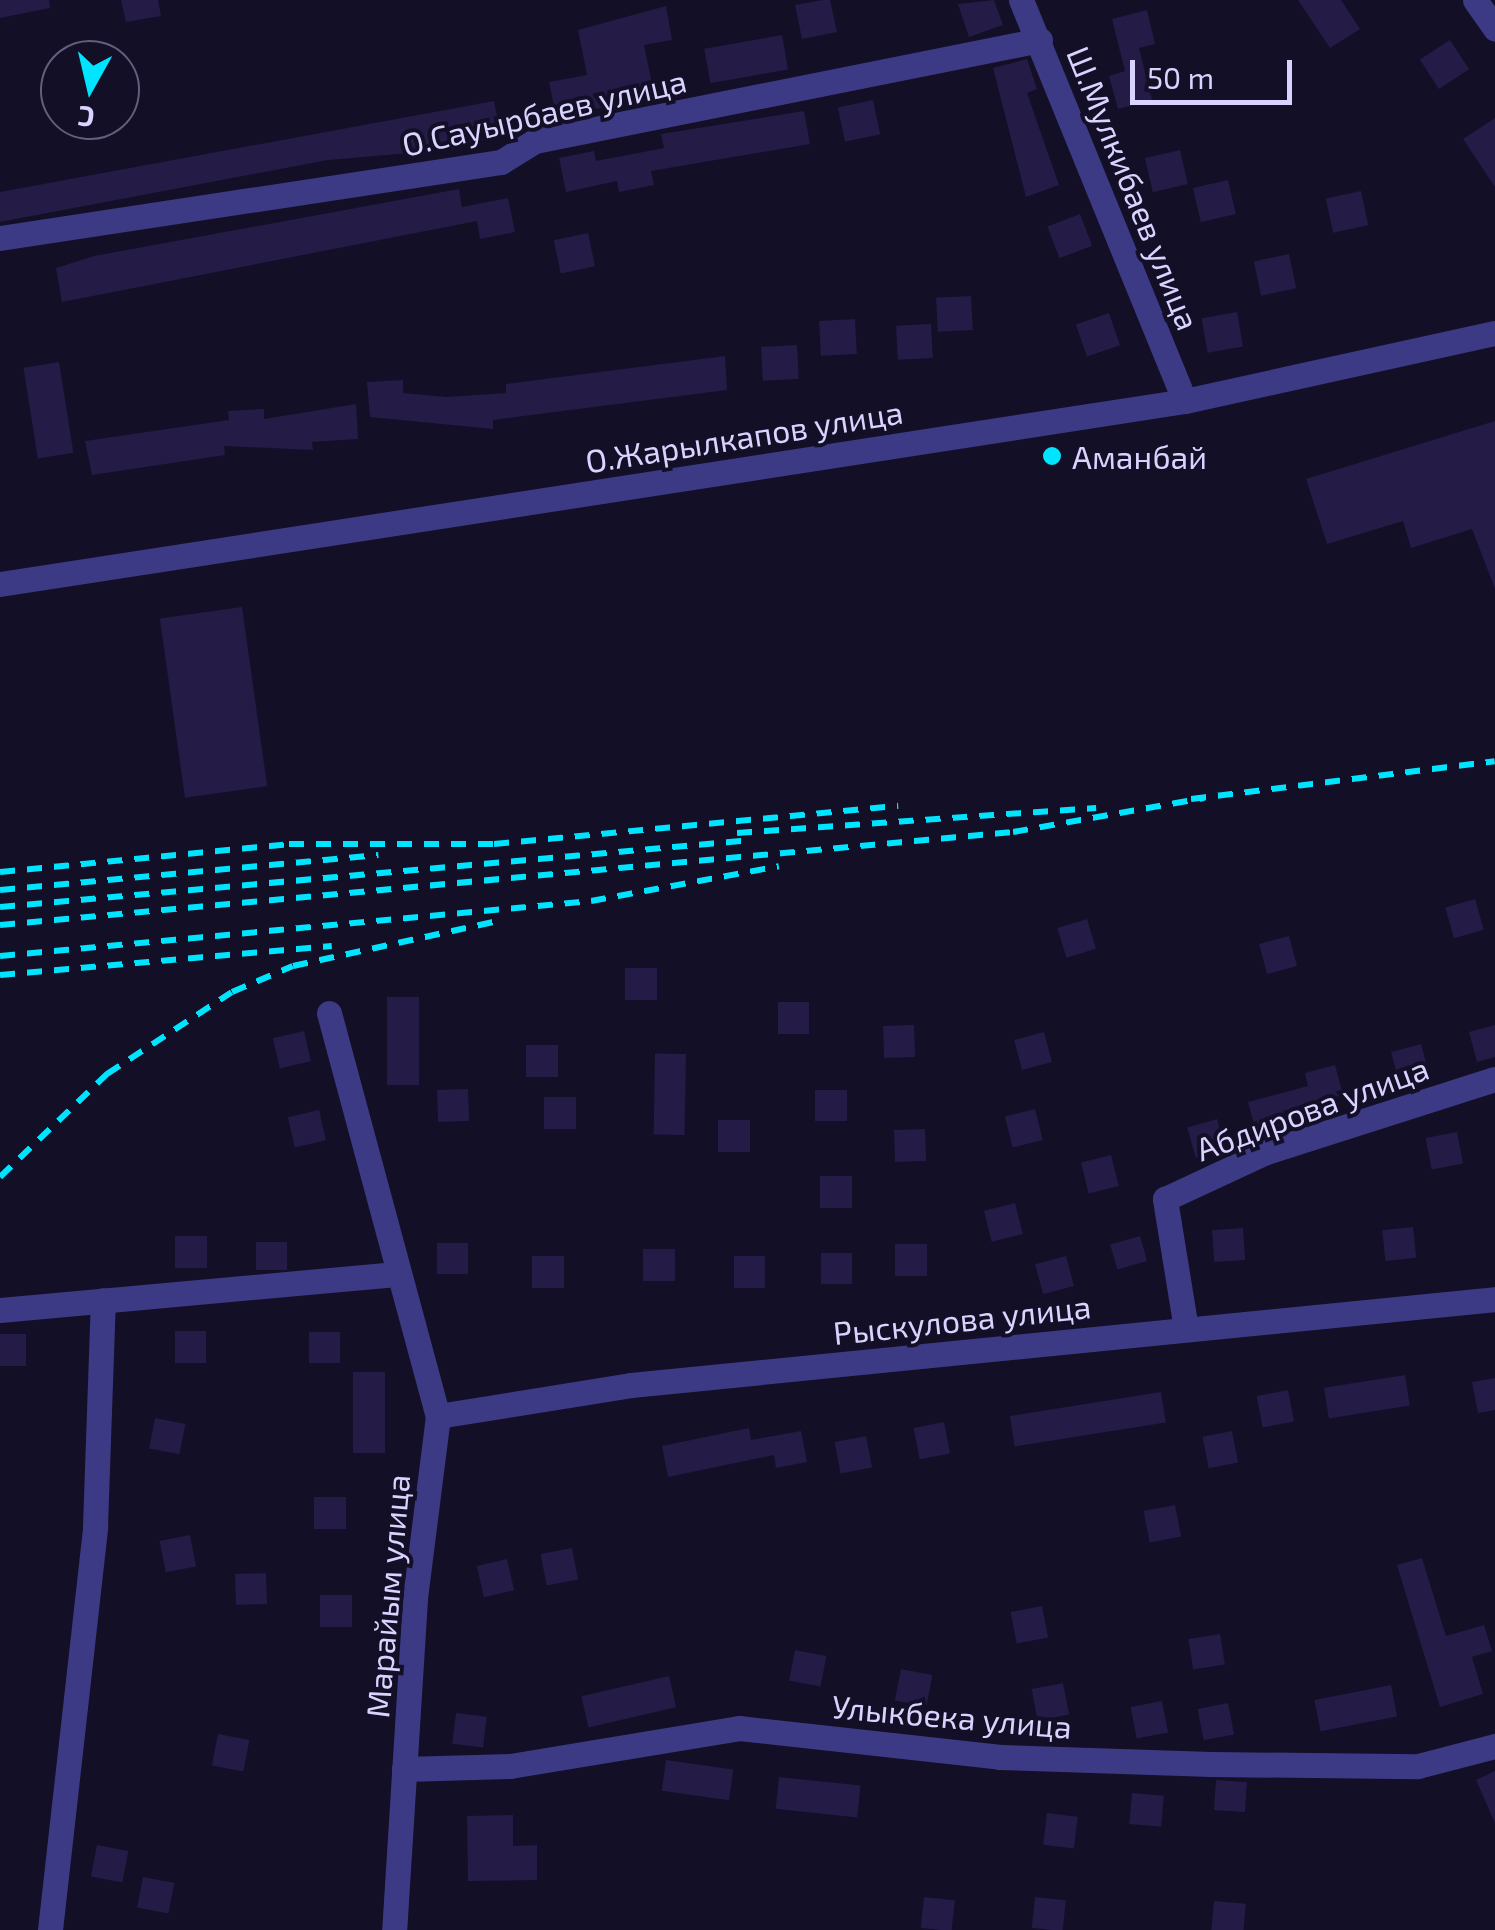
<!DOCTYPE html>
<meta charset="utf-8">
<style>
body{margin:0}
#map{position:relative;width:1495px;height:1930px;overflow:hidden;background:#130f26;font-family:"Exo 2",sans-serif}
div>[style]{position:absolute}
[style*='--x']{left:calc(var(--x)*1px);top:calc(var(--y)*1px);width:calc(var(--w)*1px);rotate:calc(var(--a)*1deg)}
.building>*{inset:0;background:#241b47;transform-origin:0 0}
.minor>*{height:25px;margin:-12.5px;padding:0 12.5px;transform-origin:12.5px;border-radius:12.5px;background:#3d3a85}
.rail>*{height:6px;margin-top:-3px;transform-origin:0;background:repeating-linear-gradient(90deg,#00e5ff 0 15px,transparent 0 27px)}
.dots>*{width:28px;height:28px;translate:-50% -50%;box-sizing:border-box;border:5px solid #130f26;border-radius:50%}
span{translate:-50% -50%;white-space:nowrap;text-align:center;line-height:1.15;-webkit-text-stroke:8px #130f26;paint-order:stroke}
.street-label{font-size:32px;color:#d9d4ff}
.poi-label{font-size:32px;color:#d9d4ff}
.left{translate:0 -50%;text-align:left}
.north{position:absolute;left:40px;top:40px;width:100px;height:100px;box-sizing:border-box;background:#130f26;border:2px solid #625e7d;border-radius:50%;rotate:188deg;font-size:28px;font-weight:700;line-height:40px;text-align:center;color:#d9d4ff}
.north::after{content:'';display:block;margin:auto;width:35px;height:45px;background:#00e5ff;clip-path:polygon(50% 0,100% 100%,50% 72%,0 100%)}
.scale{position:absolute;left:1130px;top:60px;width:162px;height:45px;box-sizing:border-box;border:5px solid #d9d4ff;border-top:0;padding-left:12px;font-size:30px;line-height:35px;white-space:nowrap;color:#d9d4ff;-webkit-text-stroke:8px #130f26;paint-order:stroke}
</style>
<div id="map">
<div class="building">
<div style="clip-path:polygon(0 0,49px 0,50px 8px,0 18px)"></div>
<div style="clip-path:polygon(121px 0,158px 0,161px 16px,126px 22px)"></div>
<div style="clip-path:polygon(823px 0,830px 0,837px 32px,802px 39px,795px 5px)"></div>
<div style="clip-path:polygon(994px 0,1003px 25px,969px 37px,958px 4px)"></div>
<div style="clip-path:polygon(1298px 0,1341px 0,1360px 29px,1330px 48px)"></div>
<div style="clip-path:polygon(666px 6px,672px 40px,644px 45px,655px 98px,556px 116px,549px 82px,587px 75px,578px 30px)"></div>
<div style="clip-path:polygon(1147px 10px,1155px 44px,1139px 48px,1152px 100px,1118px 109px,1109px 76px,1125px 71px,1112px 19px)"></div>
<div style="left:782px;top:35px;width:35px;height:79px;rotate:80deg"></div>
<div style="left:1450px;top:40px;width:35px;height:36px;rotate:57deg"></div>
<div style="clip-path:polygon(1027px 59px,1037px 89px,1027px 93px,1059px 185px,1026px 197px,993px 68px)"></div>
<div style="left:873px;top:100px;width:35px;height:36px;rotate:78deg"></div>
<div style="clip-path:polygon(494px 101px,501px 135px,458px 149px,328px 160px,0 222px,0 192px)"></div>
<div style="clip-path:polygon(804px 111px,810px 144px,651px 171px,654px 185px,619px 192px,617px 181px,566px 192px,559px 158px,594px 151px,596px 161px,664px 148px,661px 134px)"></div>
<div style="clip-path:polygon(1495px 118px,1495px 187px,1463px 139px)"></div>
<div style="left:1180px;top:150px;width:35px;height:36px;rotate:77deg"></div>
<div style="left:1228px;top:180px;width:35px;height:36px;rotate:77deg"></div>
<div style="clip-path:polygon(459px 189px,462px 207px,508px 198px,515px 232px,480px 239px,477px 221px,62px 302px,56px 268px,94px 256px)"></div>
<div style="left:1361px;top:191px;width:35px;height:36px;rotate:78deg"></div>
<div style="left:1080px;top:214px;width:34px;height:35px;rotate:69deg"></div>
<div style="left:588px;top:233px;width:34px;height:35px;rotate:78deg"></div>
<div style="left:1289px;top:254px;width:35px;height:36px;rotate:78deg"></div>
<div style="left:971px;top:296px;width:34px;height:35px;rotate:87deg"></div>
<div style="left:1237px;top:312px;width:35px;height:36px;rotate:80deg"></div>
<div style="left:1109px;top:313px;width:34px;height:35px;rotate:71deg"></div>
<div style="left:855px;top:319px;width:35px;height:36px;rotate:87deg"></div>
<div style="left:931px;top:324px;width:34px;height:35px;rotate:87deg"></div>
<div style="left:797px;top:345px;width:34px;height:36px;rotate:87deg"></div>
<div style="clip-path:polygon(725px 356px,727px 390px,493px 420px,493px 429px,370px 417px,367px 382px,403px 380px,403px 393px,446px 397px,506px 393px,506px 384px)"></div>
<div style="left:59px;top:362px;width:92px;height:36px;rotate:81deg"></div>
<div style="clip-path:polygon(356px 404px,358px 439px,312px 442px,313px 450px,224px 446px,225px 455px,92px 475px,85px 441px,229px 420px,228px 411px,264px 409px,264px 419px)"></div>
<div style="clip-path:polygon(1495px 421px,1495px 589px,1472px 529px,1411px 548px,1403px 521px,1327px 544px,1306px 479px)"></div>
<div style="left:242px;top:607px;width:181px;height:83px;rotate:82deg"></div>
<div style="left:1475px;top:899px;width:32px;height:31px;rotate:74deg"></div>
<div style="left:1087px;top:919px;width:31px;height:31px;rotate:73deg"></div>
<div style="left:1289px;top:936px;width:31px;height:31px;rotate:75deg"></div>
<div style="left:625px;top:968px;width:32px;height:32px"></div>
<div style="left:387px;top:997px;width:32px;height:88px"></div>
<div style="left:778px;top:1002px;width:31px;height:32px"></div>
<div style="left:914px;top:1025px;width:32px;height:31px;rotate:88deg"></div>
<div style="clip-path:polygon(1495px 1025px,1495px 1057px,1477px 1062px,1469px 1032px)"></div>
<div style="left:304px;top:1031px;width:31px;height:32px;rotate:77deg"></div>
<div style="left:1044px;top:1032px;width:31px;height:31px;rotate:75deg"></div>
<div style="left:1421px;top:1044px;width:31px;height:31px;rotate:75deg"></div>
<div style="left:526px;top:1045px;width:32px;height:32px"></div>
<div style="left:686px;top:1054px;width:81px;height:31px;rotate:91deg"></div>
<div style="clip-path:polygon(1335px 1065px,1343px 1095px,1283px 1111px,1287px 1124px,1256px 1132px,1248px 1102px,1308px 1086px,1305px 1073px)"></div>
<div style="left:468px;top:1089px;width:32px;height:31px;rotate:88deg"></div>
<div style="left:815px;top:1090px;width:32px;height:31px"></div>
<div style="left:576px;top:1097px;width:32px;height:32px;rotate:90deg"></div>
<div style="left:1035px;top:1109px;width:32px;height:31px;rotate:76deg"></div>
<div style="left:319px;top:1110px;width:31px;height:32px;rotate:77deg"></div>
<div style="left:1217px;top:1119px;width:32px;height:31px;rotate:74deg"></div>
<div style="left:718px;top:1120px;width:32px;height:32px"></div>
<div style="left:925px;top:1129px;width:32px;height:31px;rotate:88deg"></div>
<div style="left:1457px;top:1132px;width:32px;height:32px;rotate:79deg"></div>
<div style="left:1111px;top:1155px;width:32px;height:31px;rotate:76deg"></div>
<div style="left:820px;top:1176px;width:32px;height:32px"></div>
<div style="left:1015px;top:1203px;width:32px;height:32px;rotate:76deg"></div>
<div style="left:1413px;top:1227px;width:31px;height:31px;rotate:84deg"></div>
<div style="left:1243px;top:1228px;width:32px;height:31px;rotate:86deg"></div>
<div style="left:175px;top:1236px;width:32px;height:32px"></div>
<div style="left:1140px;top:1236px;width:26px;height:31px;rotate:74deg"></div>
<div style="left:256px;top:1242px;width:31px;height:28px"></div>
<div style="left:437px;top:1243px;width:31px;height:31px"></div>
<div style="left:927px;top:1244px;width:32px;height:32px;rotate:90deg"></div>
<div style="left:675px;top:1249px;width:32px;height:32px;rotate:90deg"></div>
<div style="left:821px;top:1253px;width:31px;height:31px"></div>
<div style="left:532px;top:1256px;width:32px;height:32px"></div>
<div style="left:734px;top:1256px;width:31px;height:32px"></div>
<div style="left:1066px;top:1256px;width:31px;height:32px;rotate:75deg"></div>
<div style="left:206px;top:1331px;width:32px;height:31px;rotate:90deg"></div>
<div style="left:309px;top:1332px;width:31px;height:31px"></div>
<div style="left:26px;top:1334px;width:32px;height:26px;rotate:90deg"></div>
<div style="left:353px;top:1372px;width:32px;height:81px"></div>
<div style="left:1405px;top:1375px;width:31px;height:82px;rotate:81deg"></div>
<div style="clip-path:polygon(1495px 1378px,1495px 1410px,1478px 1413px,1472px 1382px)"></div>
<div style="left:1288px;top:1390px;width:32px;height:32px;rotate:79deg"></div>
<div style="left:1161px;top:1392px;width:31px;height:153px;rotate:81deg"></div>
<div style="left:155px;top:1418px;width:31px;height:31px;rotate:11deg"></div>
<div style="left:944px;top:1422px;width:32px;height:31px;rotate:79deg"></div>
<div style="clip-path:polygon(749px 1428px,751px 1440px,801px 1431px,807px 1462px,776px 1468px,774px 1455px,668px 1477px,662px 1446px)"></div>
<div style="left:1232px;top:1431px;width:32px;height:30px;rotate:79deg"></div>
<div style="left:866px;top:1436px;width:32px;height:32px;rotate:79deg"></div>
<div style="left:346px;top:1497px;width:32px;height:32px;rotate:90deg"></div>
<div style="left:1175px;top:1505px;width:32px;height:32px;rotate:79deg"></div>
<div style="left:190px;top:1535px;width:32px;height:31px;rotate:79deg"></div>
<div style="left:572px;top:1548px;width:32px;height:32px;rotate:79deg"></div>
<div style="clip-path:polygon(1422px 1558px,1446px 1636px,1484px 1625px,1492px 1651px,1472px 1657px,1483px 1694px,1440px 1707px,1397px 1565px)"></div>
<div style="left:507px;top:1559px;width:32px;height:31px;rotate:77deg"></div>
<div style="left:266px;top:1573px;width:31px;height:31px;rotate:88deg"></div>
<div style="left:320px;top:1595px;width:32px;height:32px"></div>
<div style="left:1042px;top:1606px;width:32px;height:32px;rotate:79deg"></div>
<div style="left:1220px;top:1634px;width:31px;height:32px;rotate:81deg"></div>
<div style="left:795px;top:1650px;width:32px;height:31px;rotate:11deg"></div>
<div style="left:901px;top:1669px;width:32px;height:32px;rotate:11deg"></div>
<div style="left:669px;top:1676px;width:32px;height:90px;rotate:77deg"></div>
<div style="left:1063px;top:1683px;width:32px;height:32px;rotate:79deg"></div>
<div style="left:1391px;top:1685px;width:32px;height:78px;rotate:79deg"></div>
<div style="left:1162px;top:1701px;width:32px;height:32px;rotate:79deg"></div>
<div style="left:1228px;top:1703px;width:32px;height:31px;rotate:79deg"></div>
<div style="left:456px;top:1713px;width:31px;height:31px;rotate:7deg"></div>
<div style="left:218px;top:1734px;width:32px;height:32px;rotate:11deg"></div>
<div style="left:666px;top:1760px;width:68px;height:31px;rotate:8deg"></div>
<div style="clip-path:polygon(1495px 1771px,1495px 1823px,1476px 1780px)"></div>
<div style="left:779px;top:1777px;width:82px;height:32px;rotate:6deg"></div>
<div style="left:1216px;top:1780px;width:31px;height:30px;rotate:4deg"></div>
<div style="left:1132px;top:1793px;width:32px;height:31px;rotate:5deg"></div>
<div style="left:1047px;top:1813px;width:31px;height:32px;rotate:7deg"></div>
<div style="clip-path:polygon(513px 1815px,513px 1846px,537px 1845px,537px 1880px,468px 1881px,467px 1816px)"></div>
<div style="left:97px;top:1845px;width:32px;height:32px;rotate:11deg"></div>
<div style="left:143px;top:1877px;width:32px;height:31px;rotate:11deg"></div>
<div style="left:924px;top:1897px;width:31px;height:31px;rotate:6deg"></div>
<div style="left:1035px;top:1897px;width:31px;height:31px;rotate:6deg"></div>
<div style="left:1214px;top:1901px;width:32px;height:29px;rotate:5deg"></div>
</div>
<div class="minor">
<div style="--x:1021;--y:0;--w:433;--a:67.8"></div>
<div style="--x:1475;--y:0;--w:35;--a:55"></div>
<div style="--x:0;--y:238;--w:507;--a:-8.63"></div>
<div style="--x:501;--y:162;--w:40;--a:-32"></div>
<div style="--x:535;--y:141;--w:515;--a:-11.31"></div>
<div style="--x:0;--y:584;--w:1199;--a:-8.78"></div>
<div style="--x:1185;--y:401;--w:317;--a:-12.4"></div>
<div style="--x:329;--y:1013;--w:417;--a:74.9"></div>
<div style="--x:438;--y:1416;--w:184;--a:97.2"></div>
<div style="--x:415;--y:1599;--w:332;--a:93.6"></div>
<div style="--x:0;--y:1310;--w:398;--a:-5.2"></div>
<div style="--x:1186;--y:1329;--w:132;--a:-99.2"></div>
<div style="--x:1165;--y:1199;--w:111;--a:-25"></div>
<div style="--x:1266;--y:1152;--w:240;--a:-17.7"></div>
<div style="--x:438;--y:1416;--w:195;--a:-9.1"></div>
<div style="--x:631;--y:1385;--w:868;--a:-5.68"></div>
<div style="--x:404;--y:1769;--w:106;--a:-1.6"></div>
<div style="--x:510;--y:1766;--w:232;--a:-9.4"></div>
<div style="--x:739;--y:1728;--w:263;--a:6.3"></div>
<div style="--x:1000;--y:1757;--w:211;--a:1.9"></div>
<div style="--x:1211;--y:1764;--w:207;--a:0.6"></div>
<div style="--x:1418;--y:1766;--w:80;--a:-14.6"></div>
<div style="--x:50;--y:1930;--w:406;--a:-83.6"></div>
<div style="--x:95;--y:1526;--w:226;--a:-88"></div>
</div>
<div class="rail">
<div style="--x:1191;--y:799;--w:306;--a:-7.1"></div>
<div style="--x:737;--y:833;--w:360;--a:-4"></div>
<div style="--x:0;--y:872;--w:290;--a:-5.5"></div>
<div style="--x:289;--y:844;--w:205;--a:0"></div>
<div style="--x:494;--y:844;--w:406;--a:-5.4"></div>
<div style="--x:0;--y:890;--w:380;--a:-5.3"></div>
<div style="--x:0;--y:907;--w:755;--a:-5.09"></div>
<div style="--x:0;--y:925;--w:1017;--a:-5.25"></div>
<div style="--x:1013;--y:832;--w:194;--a:-10.1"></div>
<div style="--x:0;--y:956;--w:594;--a:-5.32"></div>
<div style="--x:591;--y:901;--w:191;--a:-10.5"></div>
<div style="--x:0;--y:975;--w:333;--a:-5"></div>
<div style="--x:0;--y:1177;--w:149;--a:-43.9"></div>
<div style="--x:107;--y:1074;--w:149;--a:-33.3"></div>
<div style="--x:232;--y:992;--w:66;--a:-23.1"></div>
<div style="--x:293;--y:966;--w:205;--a:-12.4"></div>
</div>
<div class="dots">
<div style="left:1052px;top:456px;background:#00e5ff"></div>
</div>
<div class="street-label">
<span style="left:544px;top:112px;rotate:-13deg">О.Сауырбаев улица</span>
<span style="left:1134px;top:188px;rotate:68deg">Ш.Мулкибаев улица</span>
<span style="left:744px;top:436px;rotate:-9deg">О.Жарылкапов улица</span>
<span style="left:1312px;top:1108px;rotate:-20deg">Абдирова улица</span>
<span style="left:962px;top:1319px;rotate:-6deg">Рыскулова улица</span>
<span style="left:387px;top:1596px;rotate:-85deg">Марайым улица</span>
<span style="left:952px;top:1716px;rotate:5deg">Улыкбека улица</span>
</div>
<div class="poi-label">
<span class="left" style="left:1072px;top:456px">Аманбай</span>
</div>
<div class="north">С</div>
<div class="scale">50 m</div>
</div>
